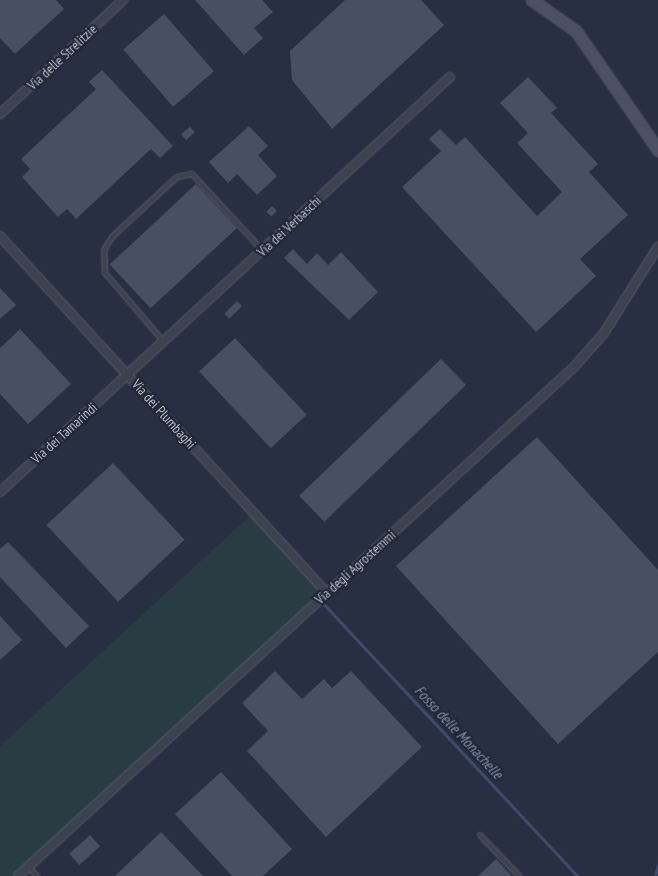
<!DOCTYPE html>
<style>
body{margin:0}
#map{position:relative;width:658px;height:876px;overflow:hidden;background:#282f42;font-family:"PT Sans Narrow",sans-serif}
div>[style]{position:absolute}
[style*='--x']{left:calc(var(--x)*1px);top:calc(var(--y)*1px);width:calc(var(--w)*1px);rotate:calc(var(--a)*1deg)}
.green>*{inset:0;background:#2a3c43}
.stream>*{height:2.5px;margin:-1.25px;padding:0 1.25px;transform-origin:1.25px;border-radius:1.25px;background:#3f4b6a}
.building>*{inset:0;background:#484f63;transform-origin:0 0}
.roads{filter:drop-shadow(0 0 1px #585d6c) drop-shadow(0 0 1px #585d6c)}
.lane>*{height:4px;margin:-2px;padding:0 2px;transform-origin:2px;border-radius:2px;background:#3d4251}
.street>*{height:8px;margin:-4px;padding:0 4px;transform-origin:4px;border-radius:4px;background:#3d4251}
.secondary>*{height:11px;margin:-5.5px;padding:0 5.5px;transform-origin:5.5px;border-radius:5.5px;background:#4b5064}
span{translate:-50% -50%;white-space:nowrap;text-align:center;line-height:1.15;-webkit-text-stroke:4.5px #212737;paint-order:stroke}
.street-label{font-size:14px;color:#babecb}
.water-label{font-size:15px;color:#838fb1;font-style:italic}
</style>
<div id="map">
<div class="green">
<div style="clip-path:polygon(254px 512px,327px 593px,18px 876px,0 876px,0 746px)"></div>
</div>
<div class="stream">
<div style="--x:324;--y:604;--w:372;--a:47"></div>
<div style="--x:655;--y:876;--w:11;--a:-75"></div>
</div>
<div class="building">
<div style="clip-path:polygon(0 0,56px 0,64px 9px,15px 54px,0 38px)"></div>
<div style="clip-path:polygon(195px 0,262px 0,273px 12px,254px 28px,263px 38px,244px 55px)"></div>
<div style="clip-path:polygon(345px 0,421px 0,444px 25px,332px 129px,292px 80px,290px 51px)"></div>
<div style="left:164px;top:14px;width:76px;height:54px;rotate:49deg"></div>
<div style="clip-path:polygon(102px 70px,173px 146px,160px 158px,151px 149px,76px 219px,67px 209px,58px 217px,22px 177px,30px 169px,21px 159px,96px 89px,89px 82px)"></div>
<div style="clip-path:polygon(528px 77px,557px 108px,551px 113px,598px 164px,589px 172px,628px 215px,580px 259px,596px 276px,536px 332px,402px 187px,441px 151px,429px 139px,440px 129px,456px 145px,465px 137px,537px 216px,562px 192px,517px 143px,528px 133px,500px 103px)"></div>
<div style="clip-path:polygon(249px 126px,268px 146px,258px 155px,277px 176px,257px 195px,237px 174px,228px 183px,209px 162px)"></div>
<div style="clip-path:polygon(190px 127px,195px 132px,186px 140px,181px 134px)"></div>
<div style="left:196px;top:184px;width:60px;height:118px;rotate:47deg"></div>
<div style="left:272px;top:206px;width:7px;height:8px;rotate:45deg"></div>
<div style="clip-path:polygon(293px 249px,307px 264px,317px 253px,328px 265px,341px 252px,378px 292px,349px 320px,284px 258px)"></div>
<div style="clip-path:polygon(0 288px,16px 305px,0 319px)"></div>
<div style="left:237px;top:301px;width:7px;height:18px;rotate:45deg"></div>
<div style="clip-path:polygon(20px 329px,71px 384px,28px 424px,0 394px,0 348px)"></div>
<div style="left:235px;top:338px;width:105px;height:49px;rotate:47deg"></div>
<div style="left:441px;top:359px;width:36px;height:197px;rotate:46deg"></div>
<div style="clip-path:polygon(537px 437px,658px 570px,658px 652px,558px 744px,396px 566px)"></div>
<div style="left:113px;top:463px;width:105px;height:91px;rotate:47deg"></div>
<div style="clip-path:polygon(8px 542px,89px 626px,66px 648px,0 577px,0 549px)"></div>
<div style="clip-path:polygon(0 616px,22px 640px,0 660px)"></div>
<div style="clip-path:polygon(275px 671px,302px 699px,324px 679px,332px 688px,351px 671px,422px 747px,326px 837px,247px 751px,268px 731px,242px 703px)"></div>
<div style="clip-path:polygon(221px 772px,292px 849px,263px 876px,232px 876px,175px 814px)"></div>
<div style="clip-path:polygon(161px 832px,203px 876px,115px 876px)"></div>
<div style="left:90px;top:835px;width:15px;height:28px;rotate:48deg"></div>
<div style="clip-path:polygon(496px 859px,512px 876px,478px 876px)"></div>
</div>
<div class="roads">
<div class="lane">
<div style="--x:164;--y:342;--w:91;--a:-130.5"></div>
<div style="--x:105;--y:273;--w:23;--a:-92"></div>
<div style="--x:104;--y:250;--w:15;--a:-58"></div>
<div style="--x:112;--y:237;--w:88;--a:-42.7"></div>
<div style="--x:177;--y:177;--w:15;--a:-11"></div>
<div style="--x:192;--y:174;--w:105;--a:47.3"></div>
<div style="--x:480;--y:835;--w:57;--a:46.4"></div>
<div style="--x:28;--y:867;--w:13;--a:45"></div>
</div>
<div class="street">
<div style="--x:0;--y:114;--w:168;--a:-42.8"></div>
<div style="--x:0;--y:236;--w:484;--a:47.5"></div>
<div style="--x:0;--y:492;--w:612;--a:-42.68"></div>
<div style="--x:18;--y:876;--w:752;--a:-42.47"></div>
<div style="--x:573;--y:368;--w:47;--a:-48.5"></div>
<div style="--x:604;--y:333;--w:102;--a:-57.9"></div>
</div>
<div class="secondary">
<div style="--x:532;--y:0;--w:54;--a:35.2"></div>
<div style="--x:576;--y:31;--w:145;--a:55.4"></div>
</div>
</div>
<div class="street-label">
<span style="left:62px;top:57px;rotate:-43deg">Via delle Strelitzie</span>
<span style="left:289px;top:226px;rotate:-43deg">Via dei Verbaschi</span>
<span style="left:164px;top:414px;rotate:48deg">Via dei Plumbaghi</span>
<span style="left:64px;top:433px;rotate:-42deg">Via dei Tamarindi</span>
<span style="left:355px;top:567px;rotate:-42deg">Via degli Agrostemmi</span>
</div>
<div class="water-label">
<span style="left:459px;top:732px;rotate:47deg">Fosso delle Monachelle</span>
</div>
</div>
